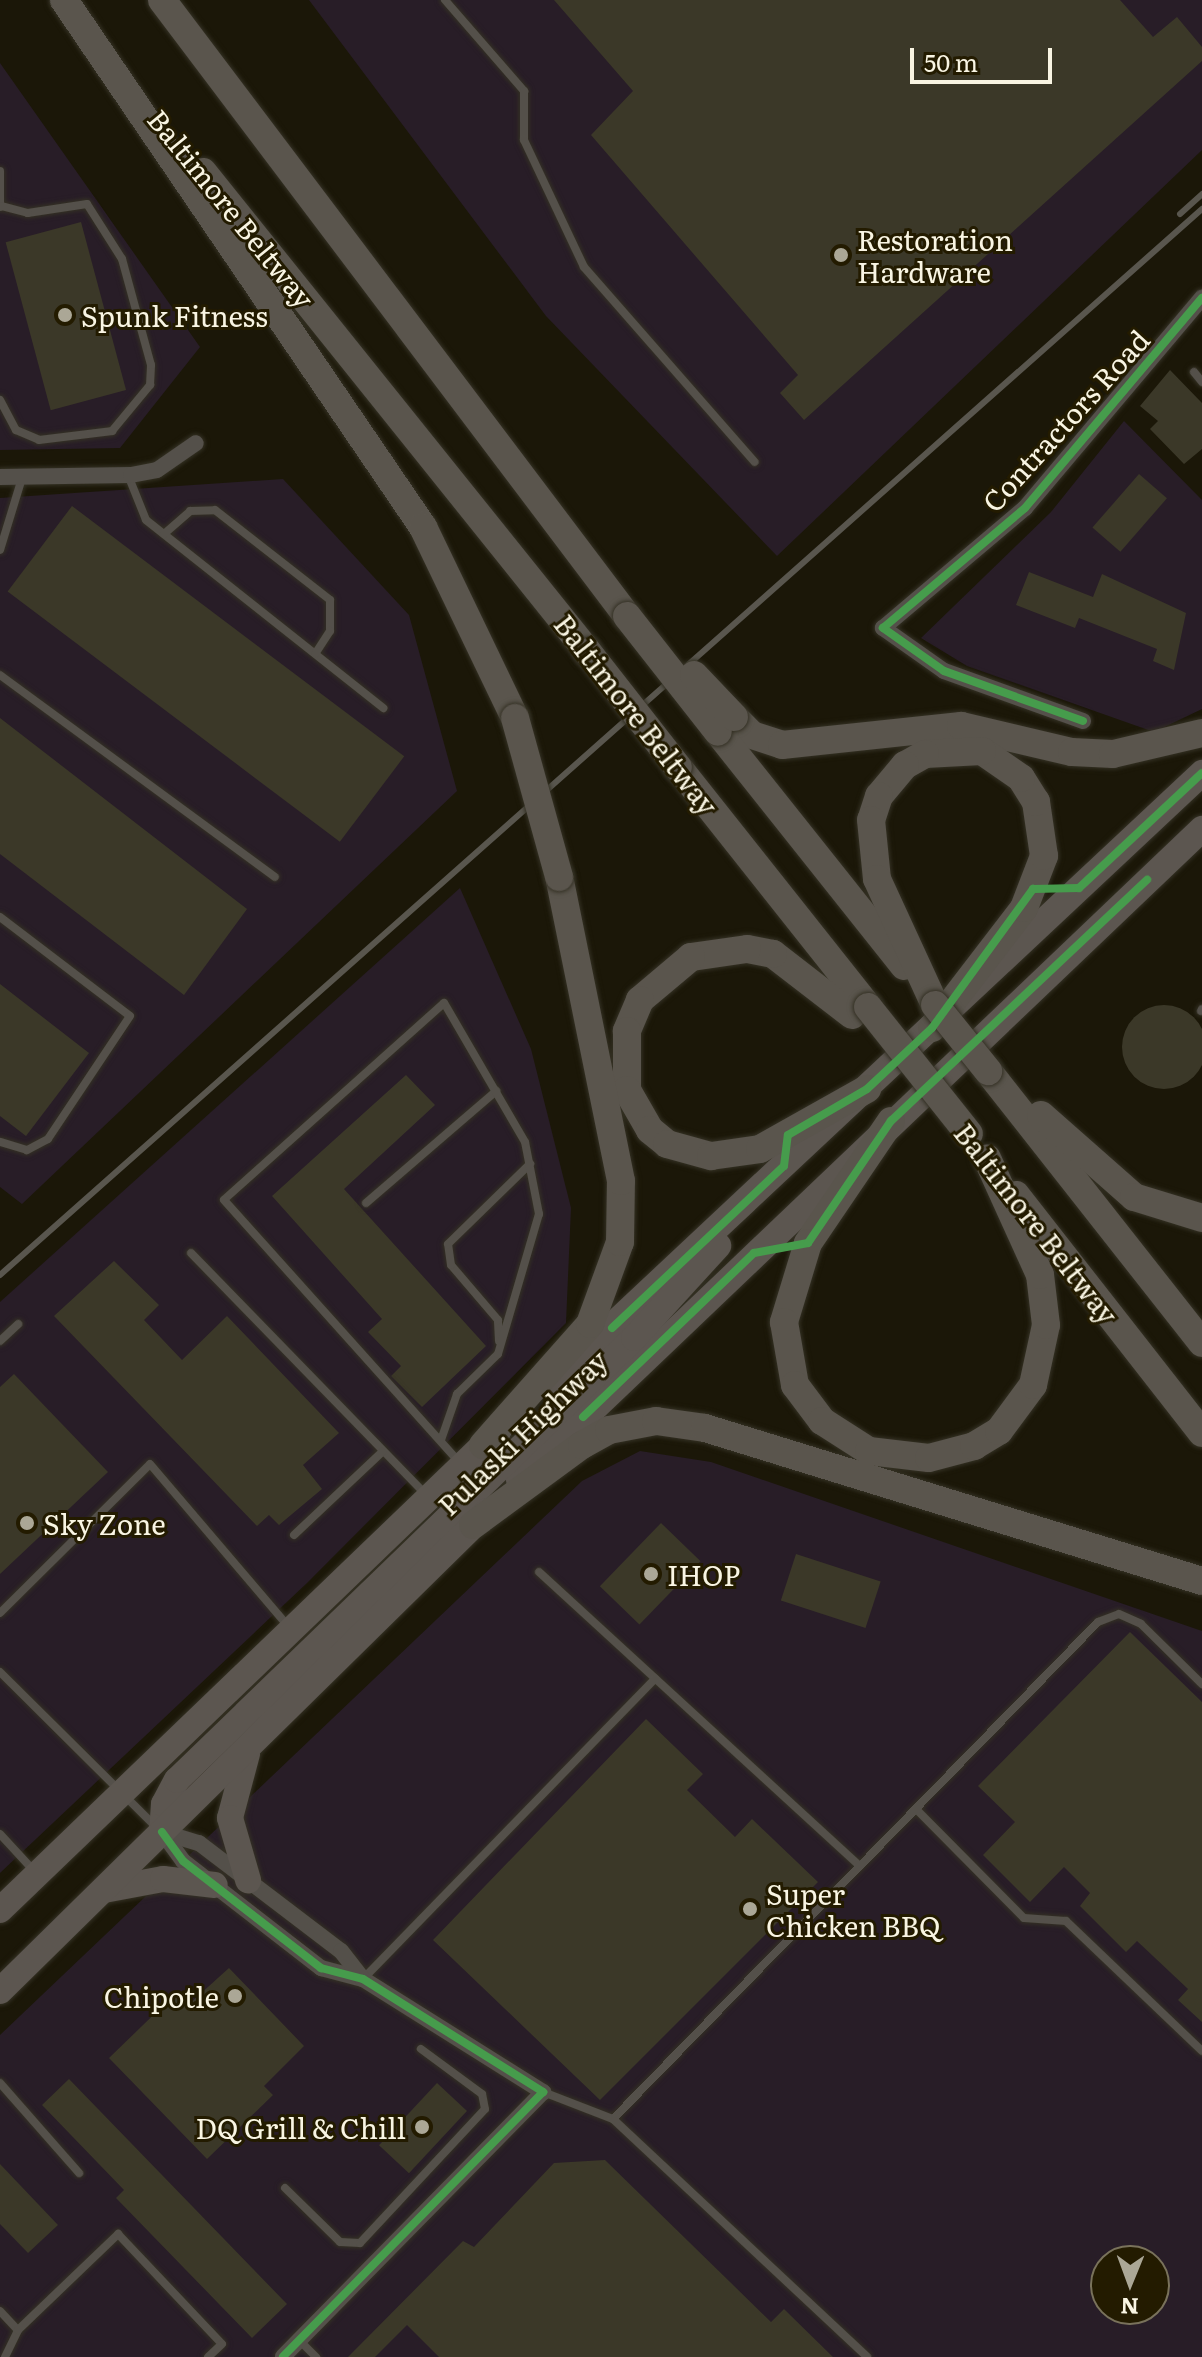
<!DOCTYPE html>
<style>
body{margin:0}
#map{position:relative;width:1202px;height:2357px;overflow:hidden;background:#1b1708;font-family:Literata,serif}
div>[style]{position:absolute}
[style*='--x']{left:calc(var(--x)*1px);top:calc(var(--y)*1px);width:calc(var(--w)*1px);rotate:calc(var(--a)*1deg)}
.commercial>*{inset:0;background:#281d27}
.building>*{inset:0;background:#3b3828;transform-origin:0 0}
.round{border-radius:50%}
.roads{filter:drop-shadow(0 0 2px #343124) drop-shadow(0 0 2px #343124)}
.service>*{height:8px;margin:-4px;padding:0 4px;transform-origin:4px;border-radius:4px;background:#54504a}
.minor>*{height:16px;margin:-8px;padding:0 8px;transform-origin:8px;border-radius:8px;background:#54504a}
.trunk>*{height:26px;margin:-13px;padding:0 13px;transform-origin:13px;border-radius:13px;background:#5c5650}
.motorway>*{height:28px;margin:-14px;padding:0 14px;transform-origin:14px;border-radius:14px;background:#5a554d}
.rail>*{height:6px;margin:-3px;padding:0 3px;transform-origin:3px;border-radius:3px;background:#59564e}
.bridges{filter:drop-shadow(0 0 2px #343124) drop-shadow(0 0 2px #343124)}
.motorway-bridge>*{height:28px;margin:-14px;padding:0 14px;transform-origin:14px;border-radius:14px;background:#5a554d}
.cycleway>*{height:8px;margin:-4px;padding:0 4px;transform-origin:4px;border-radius:4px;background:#469c4c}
.dots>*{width:22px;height:22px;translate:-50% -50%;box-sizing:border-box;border:4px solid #231b00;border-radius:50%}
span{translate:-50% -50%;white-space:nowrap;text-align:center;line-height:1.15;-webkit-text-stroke:6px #231b00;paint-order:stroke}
.street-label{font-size:28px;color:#f9f5e3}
.poi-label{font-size:28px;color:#f9f5e3}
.left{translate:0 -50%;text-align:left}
.right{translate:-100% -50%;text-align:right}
.north{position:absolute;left:1090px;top:2245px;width:80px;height:80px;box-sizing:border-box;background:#231b00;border:2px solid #79725b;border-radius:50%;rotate:181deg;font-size:22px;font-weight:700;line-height:32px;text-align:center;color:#f9f5e3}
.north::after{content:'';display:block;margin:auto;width:28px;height:36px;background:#aba796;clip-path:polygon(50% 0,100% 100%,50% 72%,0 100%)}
.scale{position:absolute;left:910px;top:48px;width:142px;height:36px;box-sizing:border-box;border:4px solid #f9f5e3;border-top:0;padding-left:10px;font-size:24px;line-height:28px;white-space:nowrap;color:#f9f5e3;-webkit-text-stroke:6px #231b00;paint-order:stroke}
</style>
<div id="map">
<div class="commercial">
<div style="clip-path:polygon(309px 0,1202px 0,1202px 150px,777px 556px,546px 316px)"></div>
<div style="clip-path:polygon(0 63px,200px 347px,120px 448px,0 450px)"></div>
<div style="clip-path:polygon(1124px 421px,1202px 500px,1202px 709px,1154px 732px,967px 666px,921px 638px,1051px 512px)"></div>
<div style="clip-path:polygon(283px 479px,409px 615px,457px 791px,22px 1204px,0 1187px,0 498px)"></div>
<div style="clip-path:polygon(460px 888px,531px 1049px,571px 1208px,566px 1323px,307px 1583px,0 1873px,0 1302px)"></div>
<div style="clip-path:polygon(evenodd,640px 1451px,711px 1462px,1202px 1631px,1202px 2357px,0 2357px,0 2035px,582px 1481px,640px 1451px,1106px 2261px,1154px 2261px,1154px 2309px,1106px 2309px,1106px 2261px)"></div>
</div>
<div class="building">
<div style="clip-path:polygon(554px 0,1120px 0,1153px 37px,1177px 17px,1202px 47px,1202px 61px,804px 420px,780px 393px,798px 375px,591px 135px,633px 91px)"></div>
<div style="left:81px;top:222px;width:174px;height:78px;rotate:75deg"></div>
<div style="clip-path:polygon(1170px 370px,1202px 403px,1202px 449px,1184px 464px,1150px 429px,1158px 421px,1140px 406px)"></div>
<div style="left:1139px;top:474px;width:37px;height:71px;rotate:41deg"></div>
<div style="left:72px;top:506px;width:416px;height:107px;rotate:37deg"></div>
<div style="clip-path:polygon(1029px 572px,1093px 597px,1102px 574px,1186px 613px,1174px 670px,1153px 661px,1157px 649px,1079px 618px,1075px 628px,1016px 605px)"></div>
<div style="clip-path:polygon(0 718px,247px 909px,184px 995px,0 854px)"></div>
<div style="clip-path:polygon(0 984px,89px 1053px,26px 1136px,0 1116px)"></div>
<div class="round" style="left:1122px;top:1005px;width:84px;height:84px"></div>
<div style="clip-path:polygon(406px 1075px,435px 1105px,344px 1189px,486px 1346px,422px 1407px,391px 1376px,401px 1366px,368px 1332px,382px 1319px,272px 1196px)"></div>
<div style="clip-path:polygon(114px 1261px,159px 1305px,144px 1320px,182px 1360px,227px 1316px,339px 1433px,303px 1465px,322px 1489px,279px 1525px,269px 1515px,257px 1526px,54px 1316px)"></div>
<div style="clip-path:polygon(14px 1374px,108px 1472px,0 1574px,0 1387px)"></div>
<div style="left:661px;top:1523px;width:55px;height:88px;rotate:44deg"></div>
<div style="left:796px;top:1554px;width:89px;height:49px;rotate:18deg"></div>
<div style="clip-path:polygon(1130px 1632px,1202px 1702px,1202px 2022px,1178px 2000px,1188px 1989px,1137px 1941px,1126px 1952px,1080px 1906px,1090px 1893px,1064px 1867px,1030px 1902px,983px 1855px,1015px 1822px,978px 1786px)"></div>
<div style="clip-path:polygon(646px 1719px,703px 1774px,687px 1790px,735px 1837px,752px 1819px,818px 1882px,600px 2100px,433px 1940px)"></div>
<div style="clip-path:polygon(229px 1968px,304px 2046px,264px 2086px,273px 2095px,207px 2159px,109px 2058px,176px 1993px,188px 2005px)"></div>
<div style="clip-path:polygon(69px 2079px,287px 2304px,252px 2338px,116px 2198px,124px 2190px,42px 2105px)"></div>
<div style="left:437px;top:2083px;width:41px;height:85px;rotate:43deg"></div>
<div style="clip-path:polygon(605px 2160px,771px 2322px,784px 2309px,833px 2357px,439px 2357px,407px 2325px,375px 2357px,348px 2357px,463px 2241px,474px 2247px,554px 2163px)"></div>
<div style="clip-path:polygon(0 2164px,58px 2225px,28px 2253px,0 2224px)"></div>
</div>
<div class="roads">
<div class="service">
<div style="--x:445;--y:0;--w:121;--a:49"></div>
<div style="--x:524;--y:91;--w:49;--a:90"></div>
<div style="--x:524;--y:140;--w:140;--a:64.7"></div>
<div style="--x:584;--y:267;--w:259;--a:48.8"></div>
<div style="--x:0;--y:171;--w:36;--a:90"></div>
<div style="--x:1194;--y:372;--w:13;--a:51"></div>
<div style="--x:0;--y:400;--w:34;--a:62"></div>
<div style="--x:16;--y:430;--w:25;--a:23"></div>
<div style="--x:39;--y:440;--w:74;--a:-7"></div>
<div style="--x:112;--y:431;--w:60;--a:-50.4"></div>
<div style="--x:150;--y:385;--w:20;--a:-87"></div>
<div style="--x:151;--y:365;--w:110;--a:-105.3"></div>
<div style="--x:122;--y:259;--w:65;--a:-122.5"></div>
<div style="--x:87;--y:204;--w:60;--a:171.3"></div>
<div style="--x:28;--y:213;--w:27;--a:-165"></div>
<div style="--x:128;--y:475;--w:48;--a:68.2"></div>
<div style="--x:146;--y:520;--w:303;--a:38.4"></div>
<div style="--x:164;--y:534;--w:35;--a:-41"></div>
<div style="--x:190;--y:511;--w:25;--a:-2"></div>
<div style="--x:215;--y:510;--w:146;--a:38"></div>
<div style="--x:330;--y:600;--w:31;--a:90"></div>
<div style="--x:330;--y:631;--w:27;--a:123"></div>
<div style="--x:0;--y:550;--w:75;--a:-73"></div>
<div style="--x:0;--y:675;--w:341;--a:36.3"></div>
<div style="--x:0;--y:917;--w:163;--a:37.3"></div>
<div style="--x:130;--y:1016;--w:148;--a:123.7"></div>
<div style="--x:48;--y:1139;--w:24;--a:152"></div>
<div style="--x:27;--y:1150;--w:28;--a:-163"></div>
<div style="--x:1201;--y:1011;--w:2;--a:-63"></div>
<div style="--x:366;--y:1203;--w:172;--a:-40.7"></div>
<div style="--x:191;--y:1253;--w:336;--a:45.8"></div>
<div style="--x:0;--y:1341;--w:25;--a:-43"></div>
<div style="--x:499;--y:1341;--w:21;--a:-93"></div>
<div style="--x:498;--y:1320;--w:72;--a:-130.5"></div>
<div style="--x:451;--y:1265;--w:21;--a:-98"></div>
<div style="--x:448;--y:1244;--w:115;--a:-44.3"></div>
<div style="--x:441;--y:1440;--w:49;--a:-70.8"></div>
<div style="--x:457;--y:1394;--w:57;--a:-44.3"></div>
<div style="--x:498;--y:1354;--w:146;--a:-73.7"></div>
<div style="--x:539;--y:1214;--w:73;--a:-101"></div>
<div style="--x:525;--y:1142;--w:161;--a:-120.2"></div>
<div style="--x:444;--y:1003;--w:295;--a:138.2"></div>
<div style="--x:224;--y:1200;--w:352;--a:48.1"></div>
<div style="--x:294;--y:1535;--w:121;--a:-43.3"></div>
<div style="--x:539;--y:1572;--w:435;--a:42.5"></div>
<div style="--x:0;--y:1613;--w:211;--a:-44.8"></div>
<div style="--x:150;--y:1464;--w:213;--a:49.6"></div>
<div style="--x:0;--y:1672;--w:218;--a:44.8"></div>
<div style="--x:916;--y:1809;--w:153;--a:45.3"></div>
<div style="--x:1024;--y:1918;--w:42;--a:4.1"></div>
<div style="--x:1066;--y:1921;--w:188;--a:43.7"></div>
<div style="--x:0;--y:1834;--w:50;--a:47.4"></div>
<div style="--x:363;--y:1979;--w:419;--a:-45.8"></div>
<div style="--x:0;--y:2083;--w:120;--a:48.7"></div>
<div style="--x:543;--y:2092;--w:75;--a:21.1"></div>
<div style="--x:613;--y:2119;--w:348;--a:43.1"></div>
<div style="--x:613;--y:2119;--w:694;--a:-45.7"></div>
<div style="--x:1098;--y:1622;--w:22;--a:-21"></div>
<div style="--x:1119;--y:1614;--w:24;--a:24"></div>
<div style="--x:1141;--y:1624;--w:86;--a:44.5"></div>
<div style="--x:285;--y:2188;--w:77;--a:44.5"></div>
<div style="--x:340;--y:2242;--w:20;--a:3"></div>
<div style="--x:360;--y:2243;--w:183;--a:-47"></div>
<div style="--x:485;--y:2109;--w:15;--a:-101"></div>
<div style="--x:482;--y:2094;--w:76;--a:-143.6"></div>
<div style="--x:0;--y:2311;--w:26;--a:47"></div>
<div style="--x:300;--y:2341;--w:23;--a:45"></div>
<div style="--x:5;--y:2357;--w:30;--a:-64"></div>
<div style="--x:18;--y:2330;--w:139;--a:-43.8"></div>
<div style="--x:118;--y:2234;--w:151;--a:46.6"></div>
<div style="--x:222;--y:2344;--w:19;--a:137"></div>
</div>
<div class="minor">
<div style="--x:0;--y:477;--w:131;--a:-0.9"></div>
<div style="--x:131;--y:475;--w:26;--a:-11"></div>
<div style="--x:157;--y:470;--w:47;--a:-34.7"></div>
<div style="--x:1083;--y:721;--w:148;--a:-160.2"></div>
<div style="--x:944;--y:671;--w:75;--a:-144.8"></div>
<div style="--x:883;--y:628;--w:186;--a:-40.2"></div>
<div style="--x:1025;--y:508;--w:275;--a:-49.9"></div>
<div style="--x:162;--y:1832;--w:36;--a:54"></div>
<div style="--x:183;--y:1861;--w:175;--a:37.8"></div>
<div style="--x:321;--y:1968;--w:43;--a:14.7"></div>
<div style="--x:363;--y:1979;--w:213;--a:32.1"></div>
<div style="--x:543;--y:2092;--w:371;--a:134.5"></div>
<div style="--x:162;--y:1832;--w:39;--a:17"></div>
<div style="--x:199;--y:1843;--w:178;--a:37.3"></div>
<div style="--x:341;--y:1951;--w:36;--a:52"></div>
</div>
<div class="trunk">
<div style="--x:552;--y:1382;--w:891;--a:-43.13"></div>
<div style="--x:519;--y:1480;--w:944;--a:-43.63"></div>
<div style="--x:247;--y:1754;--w:66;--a:104.9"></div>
<div style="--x:230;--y:1818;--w:65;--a:73.8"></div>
<div style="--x:162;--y:1832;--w:28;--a:-86"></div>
<div style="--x:164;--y:1804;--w:27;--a:-62"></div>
<div style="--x:177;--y:1780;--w:636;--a:-44.04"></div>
<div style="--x:634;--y:1338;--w:125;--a:-47.6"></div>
<div style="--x:104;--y:1890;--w:60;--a:-10.6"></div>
<div style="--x:163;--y:1879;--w:52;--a:6.6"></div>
<div style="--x:0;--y:1910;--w:692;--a:-43.89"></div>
<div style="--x:0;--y:1991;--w:685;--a:-44.53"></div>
</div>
<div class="motorway">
<div style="--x:64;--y:0;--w:638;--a:55.74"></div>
<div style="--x:423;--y:527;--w:212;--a:64.3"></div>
<div style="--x:162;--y:0;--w:772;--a:52.95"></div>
<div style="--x:203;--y:172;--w:615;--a:51.27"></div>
<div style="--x:734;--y:717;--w:25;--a:45"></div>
<div style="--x:752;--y:735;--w:32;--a:18"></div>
<div style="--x:782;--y:745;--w:180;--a:-6.1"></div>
<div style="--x:961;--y:726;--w:114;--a:13.2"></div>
<div style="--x:1072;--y:752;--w:41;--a:2.8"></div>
<div style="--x:1113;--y:754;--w:91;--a:-13.3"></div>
<div style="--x:718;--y:732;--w:299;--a:51.5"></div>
<div style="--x:678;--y:767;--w:306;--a:51.6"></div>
<div style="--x:852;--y:1015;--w:100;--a:-142.3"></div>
<div style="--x:773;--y:954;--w:26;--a:-169"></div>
<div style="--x:747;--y:949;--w:57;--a:171.9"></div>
<div style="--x:691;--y:957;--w:67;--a:139.9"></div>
<div style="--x:640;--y:1000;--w:34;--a:113"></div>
<div style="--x:627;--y:1031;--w:59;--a:90"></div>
<div style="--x:627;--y:1090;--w:46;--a:60.1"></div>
<div style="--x:650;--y:1130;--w:22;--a:39"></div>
<div style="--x:667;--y:1144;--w:46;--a:15.3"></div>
<div style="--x:711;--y:1156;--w:49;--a:-8.1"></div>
<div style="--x:760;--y:1149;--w:123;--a:-29.3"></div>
<div style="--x:932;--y:1028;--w:151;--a:-52.5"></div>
<div style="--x:1024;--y:908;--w:56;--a:-69"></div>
<div style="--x:1044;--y:856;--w:55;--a:-98.4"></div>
<div style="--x:1036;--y:802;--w:28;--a:-122"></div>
<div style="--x:1021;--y:778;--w:47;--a:-145.3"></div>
<div style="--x:982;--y:751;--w:57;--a:177"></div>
<div style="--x:925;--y:754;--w:23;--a:151"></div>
<div style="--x:905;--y:765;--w:40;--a:130"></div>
<div style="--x:879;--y:796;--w:25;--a:108"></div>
<div style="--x:871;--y:820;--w:59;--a:84.2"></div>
<div style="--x:877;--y:879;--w:139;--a:65.3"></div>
<div style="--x:988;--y:1071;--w:346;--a:51.8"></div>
<div style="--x:1041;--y:1115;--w:124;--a:41.4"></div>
<div style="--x:1134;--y:1197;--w:71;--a:17.2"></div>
<div style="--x:891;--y:1121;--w:148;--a:124.2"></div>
<div style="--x:808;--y:1243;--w:83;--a:106.9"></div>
<div style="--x:784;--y:1322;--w:64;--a:80.1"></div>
<div style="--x:795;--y:1385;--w:45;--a:53.1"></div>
<div style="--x:822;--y:1421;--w:56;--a:32.6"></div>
<div style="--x:869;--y:1451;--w:60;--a:6.7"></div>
<div style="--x:929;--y:1458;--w:47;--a:-14.9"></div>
<div style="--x:974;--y:1446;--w:29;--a:-31"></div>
<div style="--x:999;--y:1431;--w:57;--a:-53.5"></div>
<div style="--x:1033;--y:1385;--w:61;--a:-77.8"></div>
<div style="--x:1046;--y:1325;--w:50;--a:-96.8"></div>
<div style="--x:1040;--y:1275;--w:128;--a:-114.4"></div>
<div style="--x:1016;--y:1195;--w:302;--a:52"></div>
<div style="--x:483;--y:1445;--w:162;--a:-48.5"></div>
<div style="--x:590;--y:1324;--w:87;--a:-69.9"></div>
<div style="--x:620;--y:1242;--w:61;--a:-89.1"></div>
<div style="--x:621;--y:1181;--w:310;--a:-101.5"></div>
<div style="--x:473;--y:1525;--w:135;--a:-36.3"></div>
<div style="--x:582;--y:1445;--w:31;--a:-29"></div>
<div style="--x:609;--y:1430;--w:48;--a:-10.8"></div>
<div style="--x:656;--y:1421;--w:49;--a:8.1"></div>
<div style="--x:705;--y:1428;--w:520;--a:17.11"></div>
</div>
</div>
<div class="rail">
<div style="--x:1180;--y:214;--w:30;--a:-42"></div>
<div style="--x:0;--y:1275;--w:1607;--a:-41.57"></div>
</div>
<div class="bridges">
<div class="motorway-bridge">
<div style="--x:627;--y:616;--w:147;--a:51.9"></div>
<div style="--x:588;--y:652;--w:146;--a:52"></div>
<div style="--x:694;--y:675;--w:58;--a:46.4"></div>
<div style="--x:515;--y:718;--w:165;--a:74.5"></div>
<div style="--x:935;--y:1005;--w:85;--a:51.2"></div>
<div style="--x:868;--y:1007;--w:162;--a:51.5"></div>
</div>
</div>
<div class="cycleway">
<div style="--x:1083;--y:721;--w:148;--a:-160.2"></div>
<div style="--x:944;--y:671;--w:75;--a:-144.8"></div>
<div style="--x:883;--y:628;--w:186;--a:-40.2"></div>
<div style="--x:1025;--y:508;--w:275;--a:-49.9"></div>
<div style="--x:612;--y:1328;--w:236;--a:-43.3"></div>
<div style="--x:784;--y:1166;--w:31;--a:-83"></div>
<div style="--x:788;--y:1135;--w:91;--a:-30.2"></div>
<div style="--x:867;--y:1089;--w:89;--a:-43.2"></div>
<div style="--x:932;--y:1028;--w:172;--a:-54"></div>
<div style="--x:1033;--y:889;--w:46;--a:-1.2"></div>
<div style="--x:1079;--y:888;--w:168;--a:-43.1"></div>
<div style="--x:583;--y:1417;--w:237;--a:-43.8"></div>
<div style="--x:754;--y:1253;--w:55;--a:-10.5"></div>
<div style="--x:808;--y:1243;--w:148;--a:-55.8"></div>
<div style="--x:891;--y:1121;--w:352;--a:-43.3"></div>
<div style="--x:162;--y:1832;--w:36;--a:54"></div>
<div style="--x:183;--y:1861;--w:175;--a:37.8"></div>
<div style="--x:321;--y:1968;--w:43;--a:14.7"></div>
<div style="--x:363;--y:1979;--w:213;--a:32.1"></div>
<div style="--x:543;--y:2092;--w:371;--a:134.5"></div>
</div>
<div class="dots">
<div style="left:841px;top:255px;background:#aba796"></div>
<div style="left:65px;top:315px;background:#aba796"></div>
<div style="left:27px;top:1523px;background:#aba796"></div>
<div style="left:651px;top:1574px;background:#aba796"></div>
<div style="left:750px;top:1909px;background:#aba796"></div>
<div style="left:235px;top:1996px;background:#aba796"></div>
<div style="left:422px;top:2127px;background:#aba796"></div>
</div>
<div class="street-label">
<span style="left:232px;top:208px;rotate:51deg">Baltimore Beltway</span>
<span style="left:1065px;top:420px;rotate:-48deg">Contractors Road</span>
<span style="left:637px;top:714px;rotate:52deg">Baltimore Beltway</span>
<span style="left:1037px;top:1223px;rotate:52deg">Baltimore Beltway</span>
<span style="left:522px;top:1432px;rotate:-44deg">Pulaski Highway</span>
</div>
<div class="poi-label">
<span class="left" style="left:857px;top:255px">Restoration<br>Hardware</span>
<span class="left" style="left:81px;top:315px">Spunk Fitness</span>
<span class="left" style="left:43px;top:1523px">Sky Zone</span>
<span class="left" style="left:667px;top:1574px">IHOP</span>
<span class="left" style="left:766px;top:1909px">Super<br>Chicken BBQ</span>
<span class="right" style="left:219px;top:1996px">Chipotle</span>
<span class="right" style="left:406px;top:2127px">DQ Grill &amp; Chill</span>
</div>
<div class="north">N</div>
<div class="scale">50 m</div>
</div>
